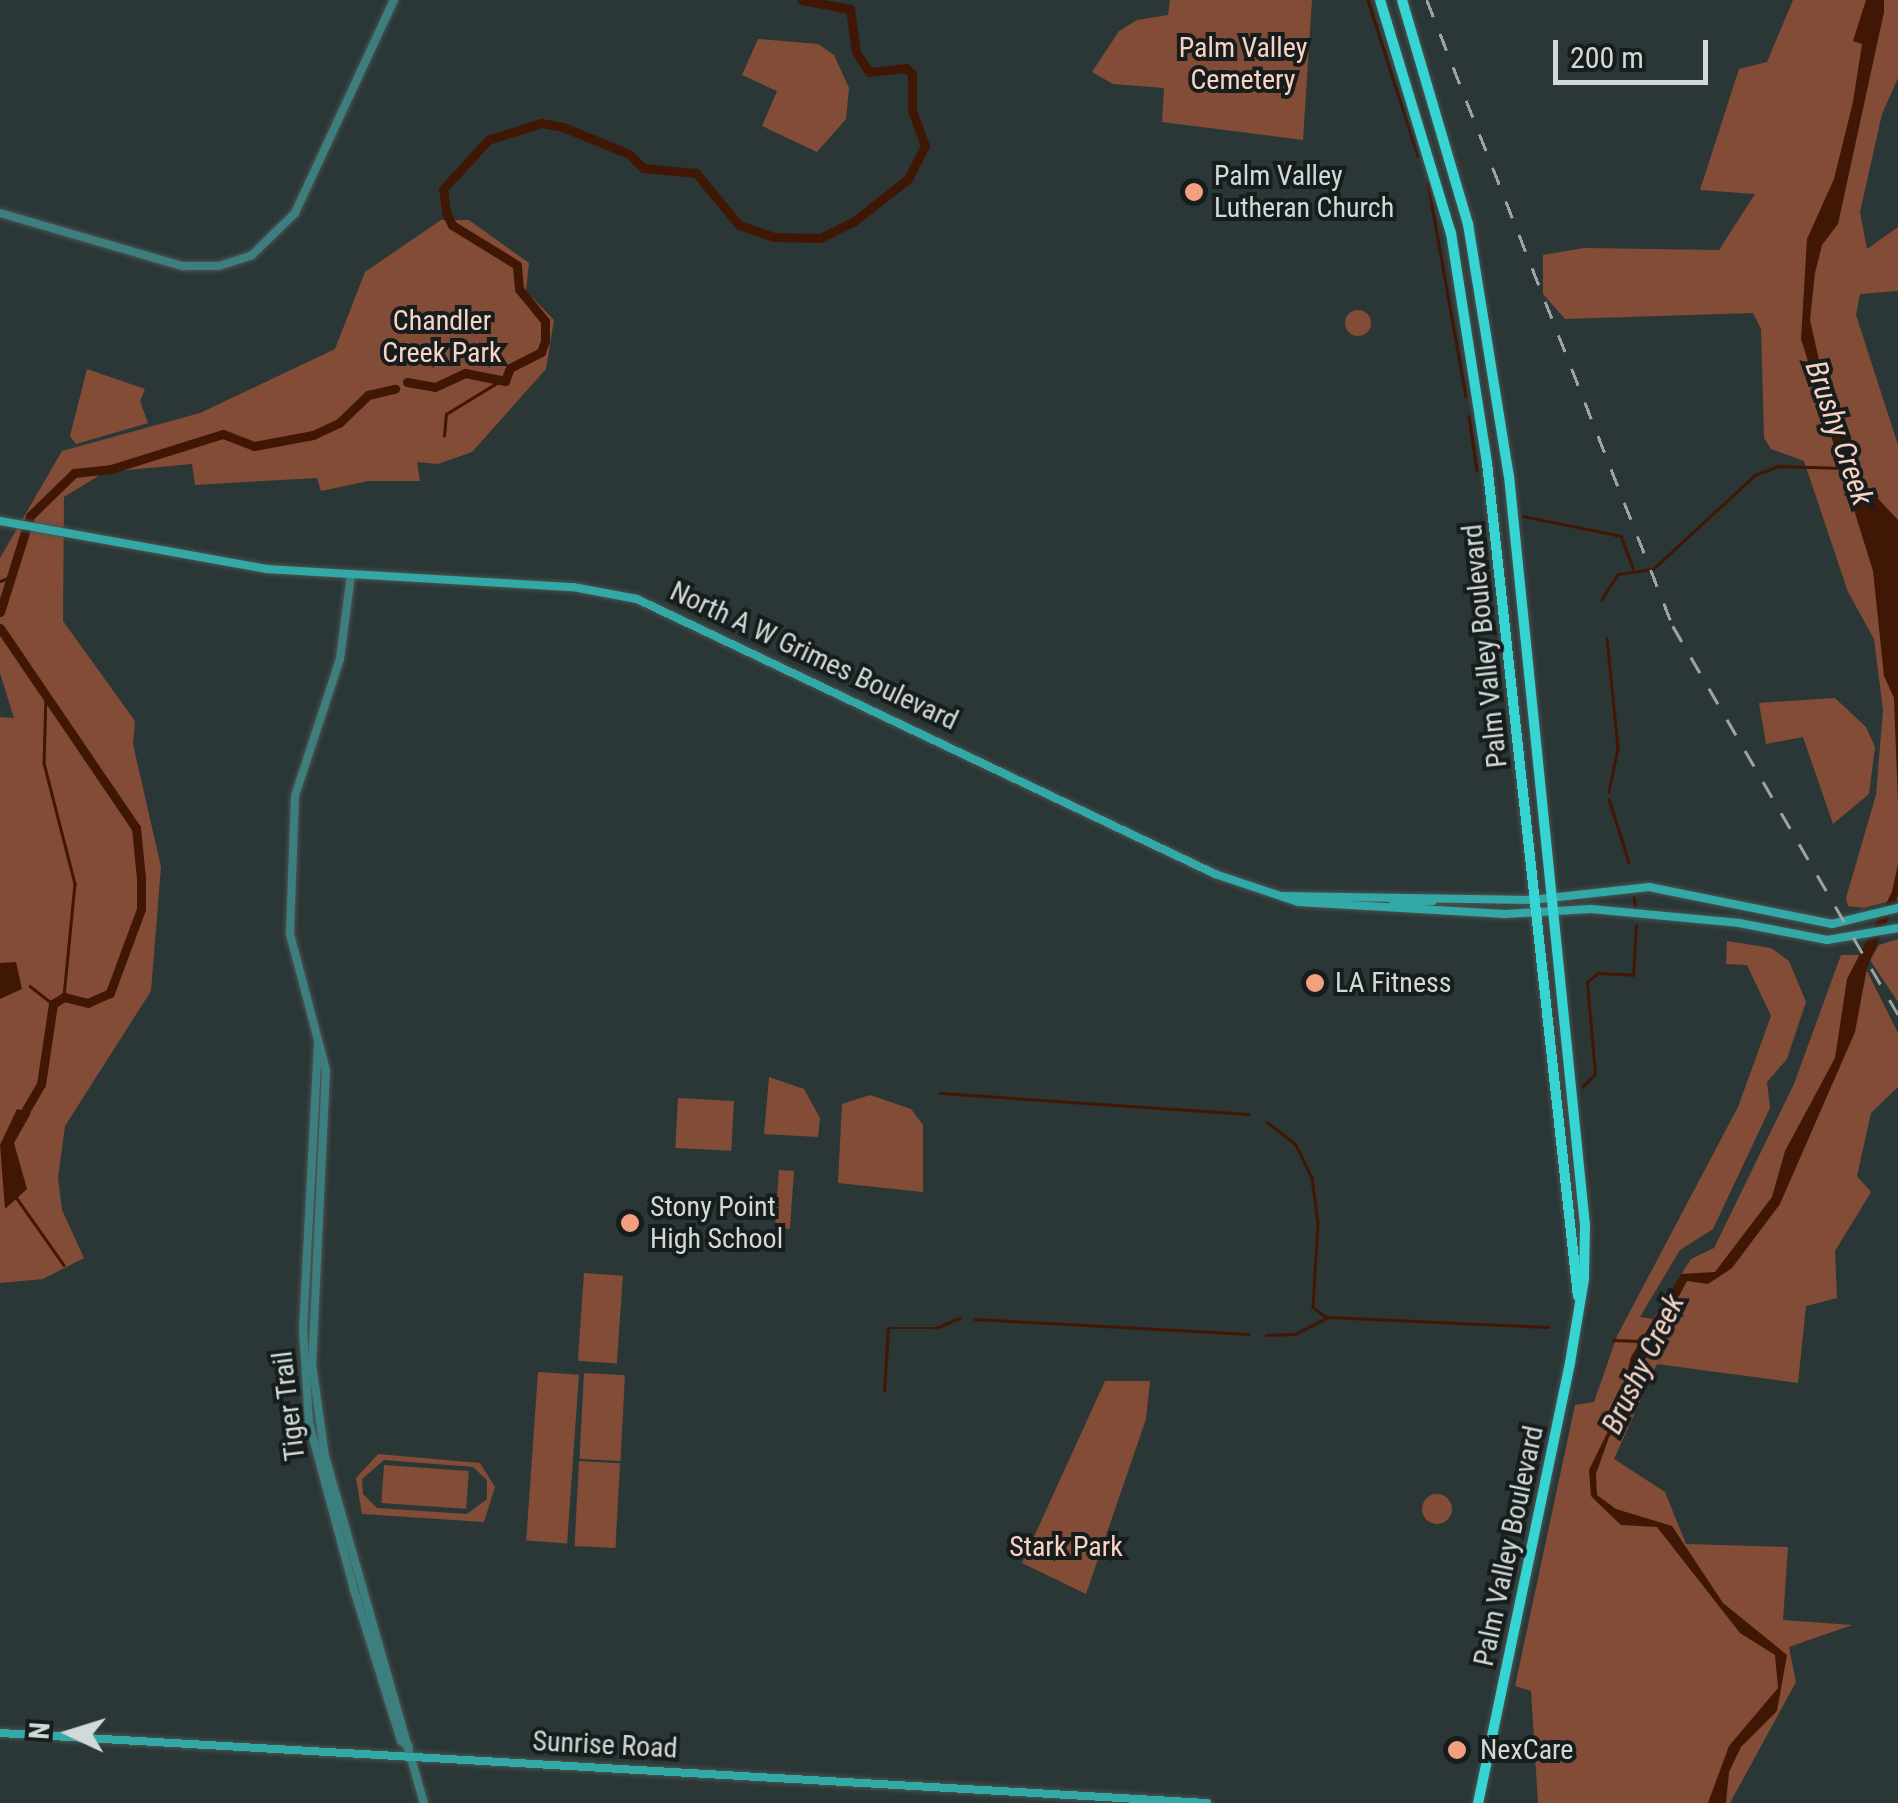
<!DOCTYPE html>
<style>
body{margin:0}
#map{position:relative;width:1898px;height:1803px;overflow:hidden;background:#2b3736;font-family:"Roboto Condensed",sans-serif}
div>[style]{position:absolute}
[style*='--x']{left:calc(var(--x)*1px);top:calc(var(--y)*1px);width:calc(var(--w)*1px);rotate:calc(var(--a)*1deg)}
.green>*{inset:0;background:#834c36;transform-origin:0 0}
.round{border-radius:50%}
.water>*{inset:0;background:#401605}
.stream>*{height:2.5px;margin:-1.25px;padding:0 1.25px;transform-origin:1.25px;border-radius:1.25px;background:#401605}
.river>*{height:9px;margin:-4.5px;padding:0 4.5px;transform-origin:4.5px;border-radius:4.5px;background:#401605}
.roads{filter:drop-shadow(0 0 2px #495453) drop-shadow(0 0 2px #495453)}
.tertiary>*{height:8px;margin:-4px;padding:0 4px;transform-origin:4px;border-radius:4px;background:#3d7f7e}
.secondary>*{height:8px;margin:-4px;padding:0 4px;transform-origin:4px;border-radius:4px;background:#33a9a7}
.trunk>*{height:10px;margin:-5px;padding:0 5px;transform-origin:5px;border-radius:5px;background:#36d4d3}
.rail>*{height:2.5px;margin-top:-1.25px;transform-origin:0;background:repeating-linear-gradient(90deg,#9ba4a3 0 18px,transparent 0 36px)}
.dots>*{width:28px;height:28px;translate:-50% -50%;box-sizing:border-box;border:5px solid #171d1d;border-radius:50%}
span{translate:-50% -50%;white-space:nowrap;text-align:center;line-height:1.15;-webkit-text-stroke:8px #171d1d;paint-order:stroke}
.park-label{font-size:28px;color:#f9d3c5}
.poi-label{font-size:28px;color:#d2d9d9}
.left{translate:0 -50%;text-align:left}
.street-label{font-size:28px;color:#d2d9d9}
.water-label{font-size:30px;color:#f7d1c2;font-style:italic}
.north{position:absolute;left:20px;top:1683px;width:100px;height:100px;-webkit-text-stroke:8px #171d1d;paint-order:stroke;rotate:274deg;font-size:28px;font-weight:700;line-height:40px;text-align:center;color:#d2d9d9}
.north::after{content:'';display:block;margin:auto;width:35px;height:45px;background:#d2d9d9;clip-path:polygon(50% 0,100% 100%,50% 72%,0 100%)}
.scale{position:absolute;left:1553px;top:40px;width:155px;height:45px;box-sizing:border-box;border:5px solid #d2d9d9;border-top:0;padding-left:12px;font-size:30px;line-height:35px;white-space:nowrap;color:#d2d9d9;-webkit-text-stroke:8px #171d1d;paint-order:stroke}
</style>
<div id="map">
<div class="green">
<div style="clip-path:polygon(1170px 0,1312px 0,1303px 140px,1162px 122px,1164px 88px,1113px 84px,1092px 72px,1119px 31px,1137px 20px,1168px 15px)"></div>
<div style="clip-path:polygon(1793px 0,1898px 0,1898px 78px,1882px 114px,1860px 212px,1867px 249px,1898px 227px,1898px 291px,1860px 294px,1856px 315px,1898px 445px,1898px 899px,1864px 908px,1848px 906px,1846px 898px,1876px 795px,1883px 710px,1874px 639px,1848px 592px,1804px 461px,1771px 449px,1764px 438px,1761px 329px,1753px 313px,1565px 319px,1543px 294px,1543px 255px,1584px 248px,1719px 250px,1755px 194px,1700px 190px,1739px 69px,1767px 62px)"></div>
<div style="clip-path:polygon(758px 39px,818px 44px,834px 55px,849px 88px,846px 119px,817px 152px,762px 126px,777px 91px,742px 75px)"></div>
<div style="clip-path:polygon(441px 220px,469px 220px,529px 263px,526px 291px,554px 320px,546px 369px,472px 452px,438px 464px,417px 462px,420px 481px,368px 481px,321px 491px,317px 478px,195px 485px,192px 464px,105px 472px,64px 497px,63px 621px,135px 721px,133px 744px,161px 867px,151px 991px,65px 1126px,58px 1178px,62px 1210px,84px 1258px,43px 1279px,0 1283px,0 717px,14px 718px,0 673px,0 558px,62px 451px,200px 413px,335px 349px,365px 272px)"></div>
<div class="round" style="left:1345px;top:310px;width:26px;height:26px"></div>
<div style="clip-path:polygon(87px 369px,145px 389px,140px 401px,148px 423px,76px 444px,70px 436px)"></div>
<div style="clip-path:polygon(1835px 698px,1866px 727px,1875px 747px,1869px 794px,1833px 824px,1803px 737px,1766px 744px,1759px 703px)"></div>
<div style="clip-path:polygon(1898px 939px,1898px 1002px,1870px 960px,1879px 945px)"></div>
<div style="clip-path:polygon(1727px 941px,1771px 948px,1789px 961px,1806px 1002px,1787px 1059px,1767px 1082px,1770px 1108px,1713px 1229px,1680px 1250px,1640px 1317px,1653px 1319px,1691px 1259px,1714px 1248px,1794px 1084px,1841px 955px,1859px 955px,1898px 1033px,1898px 1087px,1871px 1113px,1857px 1176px,1871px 1192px,1835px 1251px,1837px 1298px,1806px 1306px,1798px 1383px,1657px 1364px,1614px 1459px,1665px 1492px,1686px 1544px,1788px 1547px,1783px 1620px,1852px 1625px,1789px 1647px,1796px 1682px,1730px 1803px,1538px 1803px,1531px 1691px,1515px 1686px,1575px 1405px,1594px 1402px,1617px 1336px,1738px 1107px,1771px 1016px,1747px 965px,1726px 964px)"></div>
<div style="clip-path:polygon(769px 1077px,804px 1089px,820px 1118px,818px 1137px,764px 1134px)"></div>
<div style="clip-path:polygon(870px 1095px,911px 1109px,923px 1125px,923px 1192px,838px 1183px,842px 1104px)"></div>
<div style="left:678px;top:1098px;width:56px;height:50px;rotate:3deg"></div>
<div style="left:779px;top:1170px;width:15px;height:58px;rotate:4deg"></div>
<div style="left:584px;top:1273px;width:39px;height:88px;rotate:4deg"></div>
<div style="left:538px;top:1372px;width:41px;height:169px;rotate:4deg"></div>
<div style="left:584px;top:1373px;width:41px;height:86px;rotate:3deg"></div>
<div style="clip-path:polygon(1105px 1381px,1150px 1381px,1146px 1419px,1086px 1594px,1022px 1563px)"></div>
<div style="clip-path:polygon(evenodd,378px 1454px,480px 1463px,495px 1487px,484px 1522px,362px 1514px,356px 1478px,378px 1454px,384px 1460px,473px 1467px,487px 1480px,487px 1499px,467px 1514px,377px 1508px,363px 1494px,362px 1479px,384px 1460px)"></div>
<div style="left:579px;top:1461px;width:41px;height:85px;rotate:3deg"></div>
<div style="left:384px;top:1465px;width:85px;height:38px;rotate:4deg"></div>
<div class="round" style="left:1422px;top:1494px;width:30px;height:30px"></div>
</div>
<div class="water">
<div style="clip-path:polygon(1866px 0,1884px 0,1884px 12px,1838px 224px,1822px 245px,1815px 273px,1810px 320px,1827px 396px,1855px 449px,1855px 474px,1898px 520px,1898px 803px,1894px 698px,1884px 676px,1873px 571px,1801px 339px,1807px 239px,1834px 179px,1853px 102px,1862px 44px,1853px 41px)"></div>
<div style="clip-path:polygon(1898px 864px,1898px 896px,1867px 968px,1855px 1032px,1780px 1204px,1732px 1268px,1708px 1284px,1687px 1281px,1640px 1369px,1635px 1406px,1609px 1437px,1596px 1474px,1597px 1495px,1616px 1509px,1672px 1526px,1723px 1603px,1787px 1655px,1777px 1711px,1741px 1747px,1729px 1772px,1726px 1803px,1708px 1803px,1729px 1746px,1778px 1688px,1775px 1655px,1740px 1633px,1657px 1527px,1621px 1525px,1602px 1507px,1591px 1496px,1589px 1470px,1616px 1415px,1631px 1357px,1681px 1274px,1715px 1272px,1772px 1197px,1785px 1151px,1835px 1058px,1847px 979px,1892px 892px)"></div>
<div style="clip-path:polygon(16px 962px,22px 989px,0 999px,0 963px)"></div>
<div style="clip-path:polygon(17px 1109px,31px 1113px,14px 1143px,27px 1189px,5px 1209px,0 1145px)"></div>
</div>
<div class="stream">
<div style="--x:1368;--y:0;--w:164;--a:72.2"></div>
<div style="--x:1428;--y:183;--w:216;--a:79.9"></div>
<div style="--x:1469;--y:416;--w:55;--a:81.6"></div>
<div style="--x:444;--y:436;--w:22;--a:-85"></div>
<div style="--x:446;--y:414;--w:63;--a:-31.4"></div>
<div style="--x:1523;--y:516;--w:100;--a:11.5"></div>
<div style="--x:1621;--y:536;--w:34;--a:69"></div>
<div style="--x:0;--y:581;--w:9;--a:-21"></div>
<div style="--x:1601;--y:600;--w:31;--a:-57"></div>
<div style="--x:1618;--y:574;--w:35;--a:-8"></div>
<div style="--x:1653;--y:569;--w:139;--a:-42.7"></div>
<div style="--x:1755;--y:475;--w:25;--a:-21"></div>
<div style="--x:1778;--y:466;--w:65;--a:1.8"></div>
<div style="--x:1607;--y:638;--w:111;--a:84.3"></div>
<div style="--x:1618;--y:748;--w:45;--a:101.6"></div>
<div style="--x:46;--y:693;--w:70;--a:91.6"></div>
<div style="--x:44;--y:763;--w:125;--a:75.6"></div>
<div style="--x:75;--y:884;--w:114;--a:95.6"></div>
<div style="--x:1609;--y:799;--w:66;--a:72.4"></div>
<div style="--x:1634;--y:897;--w:12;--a:81"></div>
<div style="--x:30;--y:986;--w:29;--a:38"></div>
<div style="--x:1582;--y:1087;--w:18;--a:-45"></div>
<div style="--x:1595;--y:1074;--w:92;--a:-95"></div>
<div style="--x:1587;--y:982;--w:14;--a:-39"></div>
<div style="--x:1598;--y:973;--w:35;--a:3"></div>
<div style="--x:1633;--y:975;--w:49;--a:-86.5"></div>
<div style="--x:940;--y:1093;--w:309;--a:3.9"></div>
<div style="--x:1267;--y:1122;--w:37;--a:38"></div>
<div style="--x:1296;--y:1145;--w:37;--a:64"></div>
<div style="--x:1312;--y:1178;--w:45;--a:82.4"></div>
<div style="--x:1318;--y:1223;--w:84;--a:93.4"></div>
<div style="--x:1313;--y:1307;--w:16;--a:38"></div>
<div style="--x:16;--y:1197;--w:83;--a:54.8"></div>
<div style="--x:974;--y:1319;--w:275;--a:3.1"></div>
<div style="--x:1266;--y:1335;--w:29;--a:-2"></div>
<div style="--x:1295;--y:1334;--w:37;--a:-27"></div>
<div style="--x:1328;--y:1317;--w:220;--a:2.6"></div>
<div style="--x:1613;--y:1340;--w:33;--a:2"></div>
<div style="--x:884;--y:1391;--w:63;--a:-86.4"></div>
<div style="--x:888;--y:1328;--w:48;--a:0"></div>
<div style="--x:936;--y:1328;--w:26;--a:-23"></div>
</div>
<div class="river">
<div style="--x:407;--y:382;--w:28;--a:10"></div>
<div style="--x:435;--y:387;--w:33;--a:-25"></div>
<div style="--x:465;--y:373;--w:41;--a:11.3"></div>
<div style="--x:505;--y:381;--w:14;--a:-69"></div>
<div style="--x:510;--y:368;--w:35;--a:-27"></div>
<div style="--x:541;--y:352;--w:12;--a:-70"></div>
<div style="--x:545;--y:341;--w:20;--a:-90"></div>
<div style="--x:545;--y:321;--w:41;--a:-129.1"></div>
<div style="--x:519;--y:289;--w:24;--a:-95"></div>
<div style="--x:517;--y:265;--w:76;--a:-148.4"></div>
<div style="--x:452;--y:225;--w:14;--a:-115"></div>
<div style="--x:446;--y:212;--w:23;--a:-97"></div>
<div style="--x:443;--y:189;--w:67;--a:-47.4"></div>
<div style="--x:488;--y:140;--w:56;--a:-17.8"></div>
<div style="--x:541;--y:123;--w:22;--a:10"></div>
<div style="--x:563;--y:127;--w:71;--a:22.2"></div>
<div style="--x:629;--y:154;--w:20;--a:45"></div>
<div style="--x:643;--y:168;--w:53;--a:5.4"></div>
<div style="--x:696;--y:173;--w:67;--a:50.4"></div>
<div style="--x:739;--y:225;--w:37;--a:19"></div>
<div style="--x:774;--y:237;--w:46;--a:1.2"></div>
<div style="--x:820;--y:238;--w:37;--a:-26"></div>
<div style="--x:853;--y:222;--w:70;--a:-38"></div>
<div style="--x:908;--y:179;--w:37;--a:-63"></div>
<div style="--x:925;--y:146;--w:38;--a:-110"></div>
<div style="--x:912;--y:110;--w:36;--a:-90"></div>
<div style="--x:912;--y:74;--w:8;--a:-135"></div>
<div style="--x:906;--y:68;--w:37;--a:174"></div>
<div style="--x:869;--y:72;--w:24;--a:-123"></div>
<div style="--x:856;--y:52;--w:43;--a:-97.9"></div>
<div style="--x:850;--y:9;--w:49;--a:-169.4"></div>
<div style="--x:0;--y:612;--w:101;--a:-72.6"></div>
<div style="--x:30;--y:516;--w:62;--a:-44.3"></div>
<div style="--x:74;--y:473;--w:37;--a:-6"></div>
<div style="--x:111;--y:469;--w:117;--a:-17.4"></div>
<div style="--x:223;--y:434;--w:33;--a:21"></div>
<div style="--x:254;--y:446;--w:60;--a:-10.6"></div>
<div style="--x:313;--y:435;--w:29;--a:-25"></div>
<div style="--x:339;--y:423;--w:40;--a:-44"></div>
<div style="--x:368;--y:395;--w:28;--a:-13"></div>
<div style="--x:0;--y:628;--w:242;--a:55.8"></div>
<div style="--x:136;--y:828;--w:50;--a:84.3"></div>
<div style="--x:141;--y:878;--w:31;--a:90"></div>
<div style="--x:141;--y:909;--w:90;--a:110.3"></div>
<div style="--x:110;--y:993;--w:24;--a:156"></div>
<div style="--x:88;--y:1003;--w:25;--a:-166"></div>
<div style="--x:64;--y:997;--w:13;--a:148"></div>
<div style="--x:53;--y:1004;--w:81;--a:98.5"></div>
<div style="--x:41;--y:1084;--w:42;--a:120.3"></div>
</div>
<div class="roads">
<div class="tertiary">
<div style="--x:0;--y:213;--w:191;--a:16.2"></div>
<div style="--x:183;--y:266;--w:36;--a:0"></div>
<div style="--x:219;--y:266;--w:35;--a:-18"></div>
<div style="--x:252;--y:255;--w:60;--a:-44.3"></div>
<div style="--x:295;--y:213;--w:235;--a:-65.1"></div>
<div style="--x:351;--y:575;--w:85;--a:97.5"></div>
<div style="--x:340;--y:659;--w:144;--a:108.2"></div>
<div style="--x:295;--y:796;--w:138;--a:92.1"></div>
<div style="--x:290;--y:934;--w:141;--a:75.2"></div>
<div style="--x:326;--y:1070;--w:294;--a:92.7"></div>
<div style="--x:312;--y:1364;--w:93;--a:82"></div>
<div style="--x:325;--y:1456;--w:361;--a:74.1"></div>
<div style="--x:318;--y:1044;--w:286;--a:93"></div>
<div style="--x:303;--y:1330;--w:93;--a:86.3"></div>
<div style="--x:309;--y:1423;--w:173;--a:74.9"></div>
<div style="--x:354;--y:1590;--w:158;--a:72.7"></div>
<div style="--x:401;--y:1741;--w:9;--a:32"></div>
</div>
<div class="secondary">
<div style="--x:0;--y:521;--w:270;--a:10.2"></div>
<div style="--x:266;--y:569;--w:308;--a:3.4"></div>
<div style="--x:573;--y:587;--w:65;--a:10.6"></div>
<div style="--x:637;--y:599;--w:640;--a:25.44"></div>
<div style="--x:1215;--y:874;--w:88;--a:18.6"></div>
<div style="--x:1298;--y:902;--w:207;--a:3.3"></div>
<div style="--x:1505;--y:914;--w:86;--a:-3.3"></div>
<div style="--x:1591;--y:909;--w:149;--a:5.4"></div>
<div style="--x:1739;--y:923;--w:90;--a:10.9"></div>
<div style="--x:1827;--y:940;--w:72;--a:-9.6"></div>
<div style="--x:1281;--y:896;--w:250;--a:0.9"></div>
<div style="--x:1531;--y:900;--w:119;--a:-6.3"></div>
<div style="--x:1649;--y:887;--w:187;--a:11.4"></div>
<div style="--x:1832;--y:924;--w:68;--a:-13.6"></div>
<div style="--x:1393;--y:904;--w:40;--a:-4.3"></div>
<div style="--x:0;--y:1733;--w:1209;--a:3.32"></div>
</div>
<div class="trunk">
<div style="--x:1380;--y:0;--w:244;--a:73.1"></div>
<div style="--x:1451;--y:233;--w:233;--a:81.1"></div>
<div style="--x:1487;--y:463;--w:838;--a:83.77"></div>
<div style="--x:1402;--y:0;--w:234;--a:73.6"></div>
<div style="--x:1468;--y:224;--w:255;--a:80.8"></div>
<div style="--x:1509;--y:476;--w:753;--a:84.21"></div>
<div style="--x:1585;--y:1225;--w:54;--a:91.1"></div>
<div style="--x:1584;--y:1279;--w:85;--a:99.5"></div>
<div style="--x:1570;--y:1363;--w:450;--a:101.8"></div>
</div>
</div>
<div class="rail">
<div style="--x:1427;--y:0;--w:673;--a:68.55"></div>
<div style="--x:1673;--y:626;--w:449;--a:59.9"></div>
</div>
<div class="dots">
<div style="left:1194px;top:192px;background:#f2a080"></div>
<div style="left:1315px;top:983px;background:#f2a080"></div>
<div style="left:630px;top:1223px;background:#f2a080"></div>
<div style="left:1457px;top:1750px;background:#f2a080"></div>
</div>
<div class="park-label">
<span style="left:1243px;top:64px">Palm Valley<br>Cemetery</span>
<span style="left:442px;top:337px">Chandler<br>Creek Park</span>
<span style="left:1066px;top:1547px">Stark Park</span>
</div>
<div class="poi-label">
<span class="left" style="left:1214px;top:192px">Palm Valley<br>Lutheran Church</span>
<span class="left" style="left:1335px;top:983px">LA Fitness</span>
<span class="left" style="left:650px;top:1223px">Stony Point<br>High School</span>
<span class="left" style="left:1480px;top:1750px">NexCare</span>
</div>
<div class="street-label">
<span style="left:1485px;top:646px;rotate:-96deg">Palm Valley Boulevard</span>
<span style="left:814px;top:656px;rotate:25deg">North A W Grimes Boulevard</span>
<span style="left:289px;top:1406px;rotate:-97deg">Tiger Trail</span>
<span style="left:1509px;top:1546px;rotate:-78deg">Palm Valley Boulevard</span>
<span style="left:605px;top:1745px;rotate:3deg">Sunrise Road</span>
</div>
<div class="water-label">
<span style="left:1839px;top:433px;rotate:71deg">Brushy Creek</span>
<span style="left:1643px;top:1364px;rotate:-64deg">Brushy Creek</span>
</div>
<div class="north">N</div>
<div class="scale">200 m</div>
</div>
